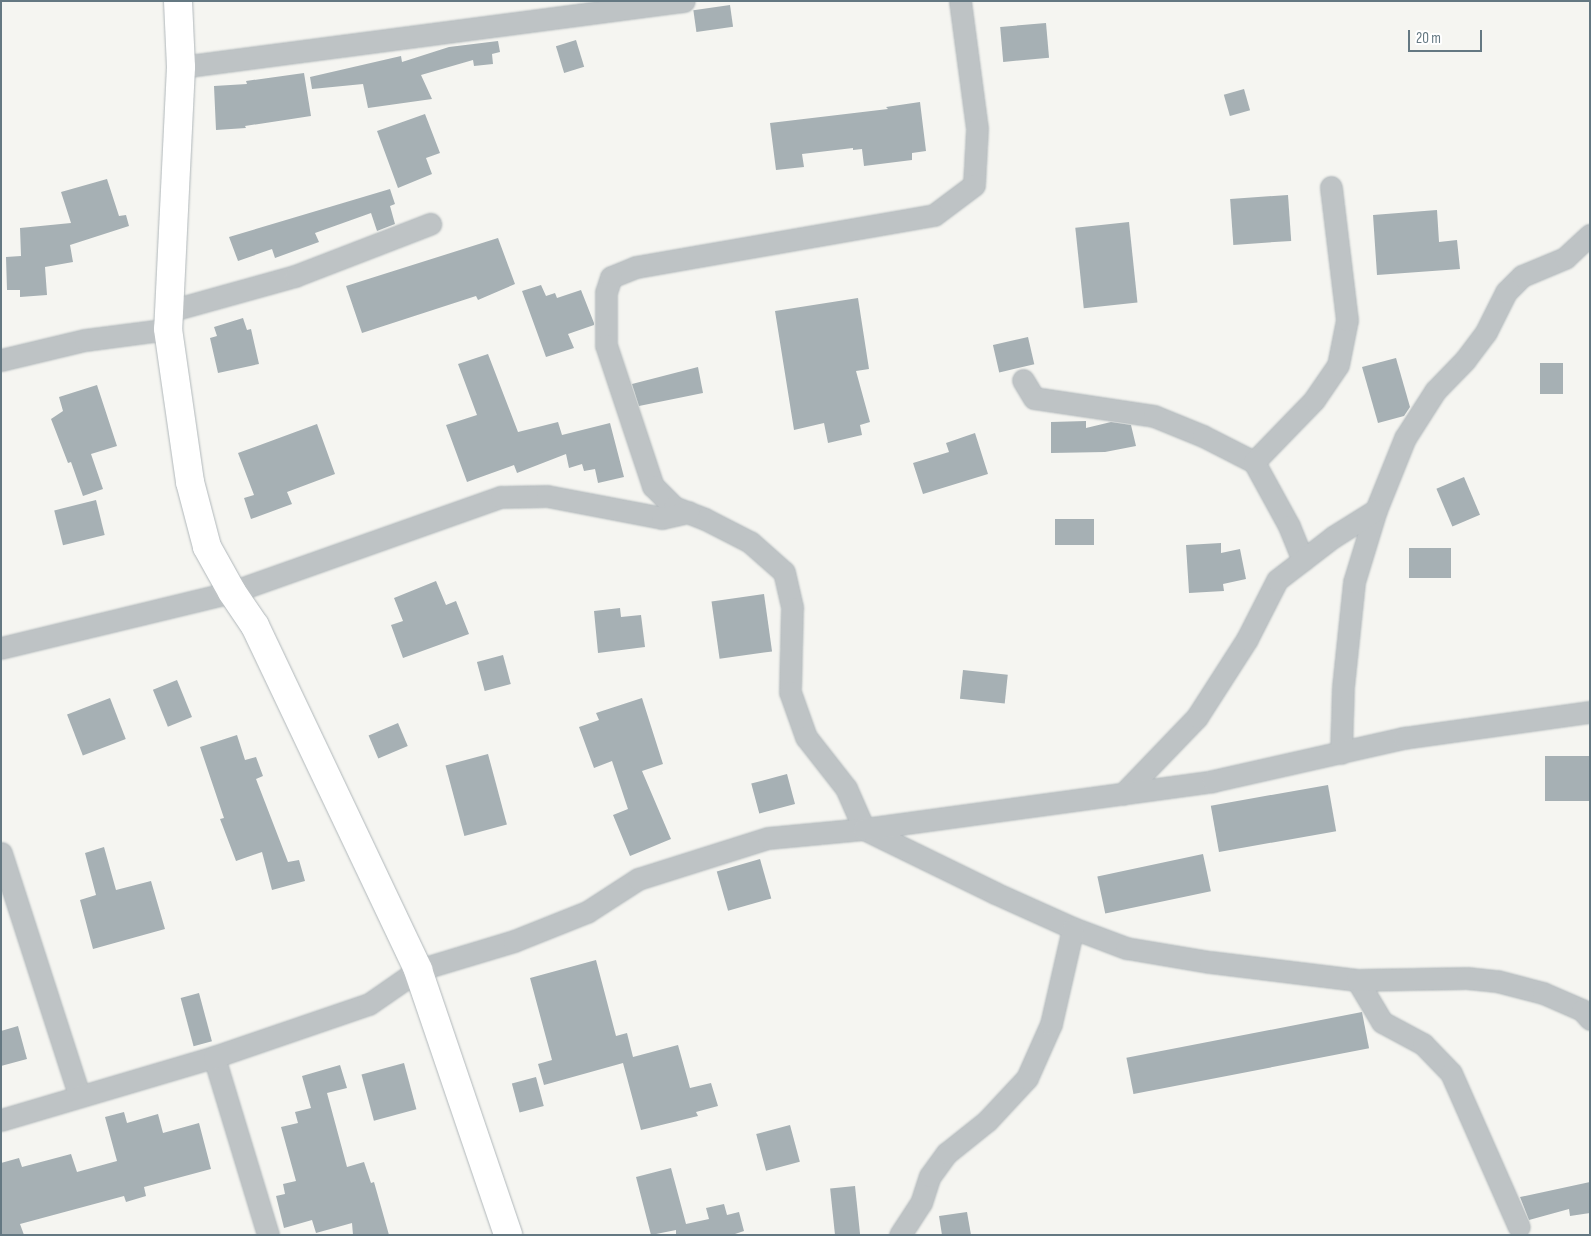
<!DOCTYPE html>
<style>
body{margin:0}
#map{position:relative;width:1591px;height:1236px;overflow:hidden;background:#f5f5f1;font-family:"Sofia Sans Condensed",sans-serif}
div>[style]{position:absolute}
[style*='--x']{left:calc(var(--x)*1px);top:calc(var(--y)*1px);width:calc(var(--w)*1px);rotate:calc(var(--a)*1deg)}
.building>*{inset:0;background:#a6b0b4;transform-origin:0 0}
.roads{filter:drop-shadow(0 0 1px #b0b7ba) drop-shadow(0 0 1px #b0b7ba)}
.street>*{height:21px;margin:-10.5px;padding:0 10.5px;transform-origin:10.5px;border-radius:10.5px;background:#bec3c5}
.secondary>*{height:28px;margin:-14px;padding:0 14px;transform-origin:14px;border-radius:14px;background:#fff}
span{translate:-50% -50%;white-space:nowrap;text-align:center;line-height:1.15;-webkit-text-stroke:5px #fff;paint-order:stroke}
.frame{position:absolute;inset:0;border:2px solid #647882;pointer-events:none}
.scale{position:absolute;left:1408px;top:30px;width:74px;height:22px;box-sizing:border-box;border:2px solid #647882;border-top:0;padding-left:6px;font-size:15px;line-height:18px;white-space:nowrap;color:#647882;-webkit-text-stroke:4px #fff;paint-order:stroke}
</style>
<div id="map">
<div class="building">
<div style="left:730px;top:5px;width:22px;height:37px;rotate:82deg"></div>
<div style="left:1046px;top:23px;width:35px;height:46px;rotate:85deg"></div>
<div style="left:576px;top:40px;width:28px;height:21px;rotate:73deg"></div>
<div style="clip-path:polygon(498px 41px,500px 52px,492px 54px,493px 64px,474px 66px,473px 60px,421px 75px,432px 99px,368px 108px,363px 84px,312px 89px,310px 77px,401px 56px,402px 62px,449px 47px)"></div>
<div style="clip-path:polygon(304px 73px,311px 116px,245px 126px,246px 128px,216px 130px,214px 86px,247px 84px,246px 81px)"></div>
<div style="left:1244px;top:89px;width:22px;height:21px;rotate:74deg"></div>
<div style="clip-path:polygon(920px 102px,926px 151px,912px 153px,912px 160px,864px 166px,862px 149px,853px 150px,853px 148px,802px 154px,804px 167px,776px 170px,770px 123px,888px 109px,886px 107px)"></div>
<div style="clip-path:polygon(425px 114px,440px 153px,426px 158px,432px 174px,398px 188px,377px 131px)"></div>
<div style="clip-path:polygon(107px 179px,119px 216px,126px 215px,129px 226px,70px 245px,73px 262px,45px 267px,47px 295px,20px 297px,20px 290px,7px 290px,6px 257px,21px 256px,20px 228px,71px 223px,61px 192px)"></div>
<div style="clip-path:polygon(390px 189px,395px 204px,390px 206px,395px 224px,377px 231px,371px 213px,315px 233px,319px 242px,275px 258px,272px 249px,238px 261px,229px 237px)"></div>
<div style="left:1288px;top:195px;width:46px;height:58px;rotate:86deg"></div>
<div style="clip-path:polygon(1437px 210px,1439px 242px,1457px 240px,1460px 269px,1377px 275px,1373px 215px)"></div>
<div style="left:1129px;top:222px;width:81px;height:54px;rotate:84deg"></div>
<div style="clip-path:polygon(498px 238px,515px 284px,478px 300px,476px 296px,362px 333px,346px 286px)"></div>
<div style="clip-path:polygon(541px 285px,546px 296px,555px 293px,557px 298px,581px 290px,594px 323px,594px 325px,568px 334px,574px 348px,546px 357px,522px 291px)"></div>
<div style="clip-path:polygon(858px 298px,869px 369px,856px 371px,870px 422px,860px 425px,862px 435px,828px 443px,824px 423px,794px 430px,775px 311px)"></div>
<div style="clip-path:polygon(243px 318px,247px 330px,251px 329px,259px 364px,218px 373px,210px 338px,217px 336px,214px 327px)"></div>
<div style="left:1028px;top:337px;width:28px;height:36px;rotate:77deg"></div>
<div style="clip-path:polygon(488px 354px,518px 432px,558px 422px,562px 435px,610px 423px,624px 477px,598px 483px,595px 469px,584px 471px,582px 464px,569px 468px,566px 454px,517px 473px,514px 465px,467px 482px,446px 425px,477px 415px,458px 364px)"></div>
<div style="clip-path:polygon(1396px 358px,1410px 407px,1404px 416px,1378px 423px,1362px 367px)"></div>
<div style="left:1540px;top:363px;width:23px;height:31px"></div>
<div style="clip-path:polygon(698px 367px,703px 393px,639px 406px,632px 384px)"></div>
<div style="clip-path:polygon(97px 385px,117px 446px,91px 454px,103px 489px,83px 496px,71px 462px,68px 463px,51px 419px,63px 411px,59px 397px)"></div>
<div style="clip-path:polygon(1086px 421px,1086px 428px,1111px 422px,1131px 425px,1136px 446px,1105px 452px,1051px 453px,1051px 422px)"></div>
<div style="clip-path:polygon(317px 424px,335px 474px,287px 492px,292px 504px,251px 519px,244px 498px,254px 495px,238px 453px)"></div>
<div style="clip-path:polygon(975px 433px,988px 474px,923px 494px,913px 463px,949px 452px,946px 443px)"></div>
<div style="left:1464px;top:477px;width:41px;height:30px;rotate:67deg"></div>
<div style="left:96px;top:500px;width:36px;height:43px;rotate:76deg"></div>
<div style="left:1055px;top:519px;width:39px;height:26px"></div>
<div style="clip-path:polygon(1221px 543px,1221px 553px,1240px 549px,1246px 579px,1223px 584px,1224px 591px,1189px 593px,1186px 545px)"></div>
<div style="left:1451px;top:548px;width:30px;height:42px;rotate:90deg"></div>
<div style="clip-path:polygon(436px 581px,446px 605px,456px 601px,469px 634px,403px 658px,391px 625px,403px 621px,394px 598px)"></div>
<div style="left:764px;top:594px;width:58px;height:53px;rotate:82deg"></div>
<div style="clip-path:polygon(620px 608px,621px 617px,641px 615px,645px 647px,598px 653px,594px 611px)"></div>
<div style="left:503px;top:655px;width:30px;height:27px;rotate:75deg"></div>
<div style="left:963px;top:670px;width:45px;height:29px;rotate:6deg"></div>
<div style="left:177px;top:680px;width:40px;height:26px;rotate:68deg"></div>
<div style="left:110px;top:698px;width:44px;height:46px;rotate:69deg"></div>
<div style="clip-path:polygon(642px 698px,663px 764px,642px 771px,671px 839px,630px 856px,613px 815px,628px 809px,612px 761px,594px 768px,579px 727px,599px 720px,596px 713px)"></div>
<div style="left:398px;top:723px;width:25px;height:32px;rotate:67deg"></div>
<div style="clip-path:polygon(237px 735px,245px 760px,256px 757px,263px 776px,256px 779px,288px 862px,299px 860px,305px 881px,272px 890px,262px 852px,236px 861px,220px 819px,224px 818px,200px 747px)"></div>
<div style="left:488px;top:754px;width:73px;height:44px;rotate:75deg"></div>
<div style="left:1590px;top:756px;width:45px;height:45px;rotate:90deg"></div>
<div style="left:787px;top:774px;width:31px;height:37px;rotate:75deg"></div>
<div style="left:1328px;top:785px;width:47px;height:119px;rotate:80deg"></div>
<div style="clip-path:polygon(104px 847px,116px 890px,151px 881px,165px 929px,93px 949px,80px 900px,96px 895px,85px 853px)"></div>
<div style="left:1203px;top:854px;width:38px;height:108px;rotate:78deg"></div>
<div style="left:760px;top:859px;width:41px;height:45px;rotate:74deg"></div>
<div style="clip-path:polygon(596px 960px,616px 1036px,627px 1033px,633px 1057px,678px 1045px,690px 1088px,711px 1083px,718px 1106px,696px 1112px,698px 1116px,641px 1130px,623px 1063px,544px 1085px,538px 1064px,552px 1060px,530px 978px)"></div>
<div style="left:199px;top:993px;width:50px;height:19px;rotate:75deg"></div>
<div style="left:1362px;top:1012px;width:37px;height:240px;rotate:79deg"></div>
<div style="clip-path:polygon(18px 1026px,27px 1059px,1px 1066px,1px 1031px)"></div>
<div style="left:404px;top:1063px;width:48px;height:44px;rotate:75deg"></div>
<div style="clip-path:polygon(340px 1065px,347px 1088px,327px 1093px,347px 1167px,364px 1162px,371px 1183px,374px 1182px,389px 1235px,353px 1235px,352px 1223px,316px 1233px,312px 1220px,284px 1228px,276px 1196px,285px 1194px,283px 1184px,296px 1181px,281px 1127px,298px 1123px,295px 1112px,311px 1108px,302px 1076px)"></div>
<div style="left:536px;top:1077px;width:30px;height:25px;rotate:75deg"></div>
<div style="clip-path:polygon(124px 1112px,127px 1123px,158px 1114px,163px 1133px,199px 1123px,211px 1169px,144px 1187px,146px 1196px,126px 1202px,124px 1196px,20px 1224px,24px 1235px,1px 1235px,1px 1163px,19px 1158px,22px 1167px,71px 1154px,77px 1172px,117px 1161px,105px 1117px)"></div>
<div style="left:790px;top:1125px;width:38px;height:35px;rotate:75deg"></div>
<div style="clip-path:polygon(671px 1168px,686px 1224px,709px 1219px,706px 1208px,724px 1204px,727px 1215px,739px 1212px,744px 1231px,732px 1235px,676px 1235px,676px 1230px,651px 1235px,636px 1177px)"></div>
<div style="clip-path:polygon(1590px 1182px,1590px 1213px,1570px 1216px,1569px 1209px,1529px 1220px,1520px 1197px)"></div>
<div style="left:855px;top:1186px;width:49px;height:25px;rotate:84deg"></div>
<div style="clip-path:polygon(967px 1212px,971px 1235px,942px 1235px,939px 1216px)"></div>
</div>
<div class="roads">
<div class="street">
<div style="--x:960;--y:1;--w:129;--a:82.4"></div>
<div style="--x:977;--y:129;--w:56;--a:93.1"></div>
<div style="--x:974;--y:185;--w:50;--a:143.1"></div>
<div style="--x:934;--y:215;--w:303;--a:170.1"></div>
<div style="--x:636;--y:267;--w:27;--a:158"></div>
<div style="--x:611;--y:277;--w:16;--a:108"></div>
<div style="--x:606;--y:292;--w:53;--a:90"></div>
<div style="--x:606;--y:345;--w:149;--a:71.6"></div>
<div style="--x:653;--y:486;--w:30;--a:45"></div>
<div style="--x:674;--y:507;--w:33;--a:21"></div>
<div style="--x:705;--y:519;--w:51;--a:27.1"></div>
<div style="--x:750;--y:542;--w:45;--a:41.4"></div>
<div style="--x:784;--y:572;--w:37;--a:77"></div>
<div style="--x:792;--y:608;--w:84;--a:91.4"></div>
<div style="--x:790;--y:692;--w:48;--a:70.4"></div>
<div style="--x:806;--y:737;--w:65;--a:51.9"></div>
<div style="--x:846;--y:788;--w:45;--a:66.3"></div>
<div style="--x:864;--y:829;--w:146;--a:26"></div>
<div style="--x:995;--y:893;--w:85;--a:24.2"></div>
<div style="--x:1073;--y:928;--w:57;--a:20.7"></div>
<div style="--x:1126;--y:948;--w:85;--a:9.5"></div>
<div style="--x:1210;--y:962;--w:148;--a:7"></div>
<div style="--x:1357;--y:980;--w:49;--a:59.2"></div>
<div style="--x:1382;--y:1022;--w:47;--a:28.2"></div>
<div style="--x:1423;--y:1044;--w:40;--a:46"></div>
<div style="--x:1451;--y:1073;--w:168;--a:66.2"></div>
<div style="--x:181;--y:67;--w:507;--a:-7.48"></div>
<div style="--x:169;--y:311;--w:131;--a:-15.5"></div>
<div style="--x:295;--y:276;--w:145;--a:-21.1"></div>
<div style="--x:1;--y:360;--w:86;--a:-13.4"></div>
<div style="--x:85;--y:340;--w:84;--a:-7.5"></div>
<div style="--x:1023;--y:380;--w:21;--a:59"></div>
<div style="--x:1034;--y:398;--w:121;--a:8.5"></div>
<div style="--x:1154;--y:416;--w:53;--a:22.2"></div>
<div style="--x:1203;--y:436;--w:57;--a:27"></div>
<div style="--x:1254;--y:462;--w:73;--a:61.3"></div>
<div style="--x:1289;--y:526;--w:37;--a:68"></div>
<div style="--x:1254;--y:462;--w:86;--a:-45.9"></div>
<div style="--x:1314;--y:400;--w:42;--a:-55.6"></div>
<div style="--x:1338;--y:365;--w:46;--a:-78.7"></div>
<div style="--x:1347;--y:320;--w:134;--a:-96.9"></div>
<div style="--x:1;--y:648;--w:238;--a:-13.6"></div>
<div style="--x:232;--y:592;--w:285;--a:-19.5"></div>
<div style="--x:501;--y:497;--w:46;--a:-1.2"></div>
<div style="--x:547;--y:496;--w:117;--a:10.8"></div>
<div style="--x:662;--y:518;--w:27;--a:-13"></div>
<div style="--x:1341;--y:753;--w:66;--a:-88.3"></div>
<div style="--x:1343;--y:687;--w:106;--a:-84"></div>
<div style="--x:1354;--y:582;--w:75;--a:-73"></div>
<div style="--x:1376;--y:510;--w:78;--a:-68.1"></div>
<div style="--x:1405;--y:438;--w:56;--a:-57.4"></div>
<div style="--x:1435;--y:391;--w:43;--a:-45.9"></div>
<div style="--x:1465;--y:360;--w:35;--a:-53"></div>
<div style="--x:1486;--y:332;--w:45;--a:-63.4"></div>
<div style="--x:1506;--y:292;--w:23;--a:-45"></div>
<div style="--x:1522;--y:276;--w:47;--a:-22.7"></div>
<div style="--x:1565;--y:258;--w:34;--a:-43"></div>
<div style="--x:1123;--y:794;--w:107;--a:-46.1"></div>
<div style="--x:1197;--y:717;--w:93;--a:-57.3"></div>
<div style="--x:1247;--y:639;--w:66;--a:-63"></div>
<div style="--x:1277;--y:580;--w:71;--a:-37.5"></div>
<div style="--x:1333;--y:537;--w:51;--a:-32.1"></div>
<div style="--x:1;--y:853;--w:254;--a:72.1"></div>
<div style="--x:1357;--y:980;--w:110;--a:-1"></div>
<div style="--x:1467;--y:978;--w:30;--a:6"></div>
<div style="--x:1497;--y:981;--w:48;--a:14.6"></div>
<div style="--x:1543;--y:993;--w:43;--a:23.6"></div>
<div style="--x:1582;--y:1010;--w:12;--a:48"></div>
<div style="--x:214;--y:1057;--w:186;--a:73.1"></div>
<div style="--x:1;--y:1120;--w:222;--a:-16.5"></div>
<div style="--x:214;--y:1057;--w:164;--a:-18.9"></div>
<div style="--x:369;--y:1004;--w:60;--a:-34.8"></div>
<div style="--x:418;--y:970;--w:100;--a:-16.8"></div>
<div style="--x:514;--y:941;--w:79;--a:-21.7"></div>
<div style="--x:587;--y:912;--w:61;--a:-32.9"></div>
<div style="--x:638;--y:879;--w:136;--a:-17.5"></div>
<div style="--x:768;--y:838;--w:96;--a:-5.4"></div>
<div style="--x:864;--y:829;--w:352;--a:-7.8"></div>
<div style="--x:1213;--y:781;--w:196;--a:-12.7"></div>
<div style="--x:1404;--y:738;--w:188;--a:-8"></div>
<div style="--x:900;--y:1235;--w:38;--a:-57"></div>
<div style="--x:921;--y:1203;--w:28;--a:-72"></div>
<div style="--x:930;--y:1176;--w:29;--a:-54"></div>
<div style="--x:947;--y:1153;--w:51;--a:-38.7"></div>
<div style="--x:987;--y:1121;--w:59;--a:-47.1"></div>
<div style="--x:1027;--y:1078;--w:59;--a:-66"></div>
<div style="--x:1051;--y:1024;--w:98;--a:-77.1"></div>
</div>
<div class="secondary">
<div style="--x:178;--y:1;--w:66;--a:87.4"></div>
<div style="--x:181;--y:67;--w:262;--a:92.8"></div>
<div style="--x:168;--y:329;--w:155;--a:81.8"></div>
<div style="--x:190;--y:482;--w:67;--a:75.3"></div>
<div style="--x:207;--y:547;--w:51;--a:60.9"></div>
<div style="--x:232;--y:592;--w:41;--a:55.9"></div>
<div style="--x:255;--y:626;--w:381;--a:64.6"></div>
<div style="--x:418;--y:970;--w:280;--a:71.2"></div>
</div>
</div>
<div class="frame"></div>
<div class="scale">20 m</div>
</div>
